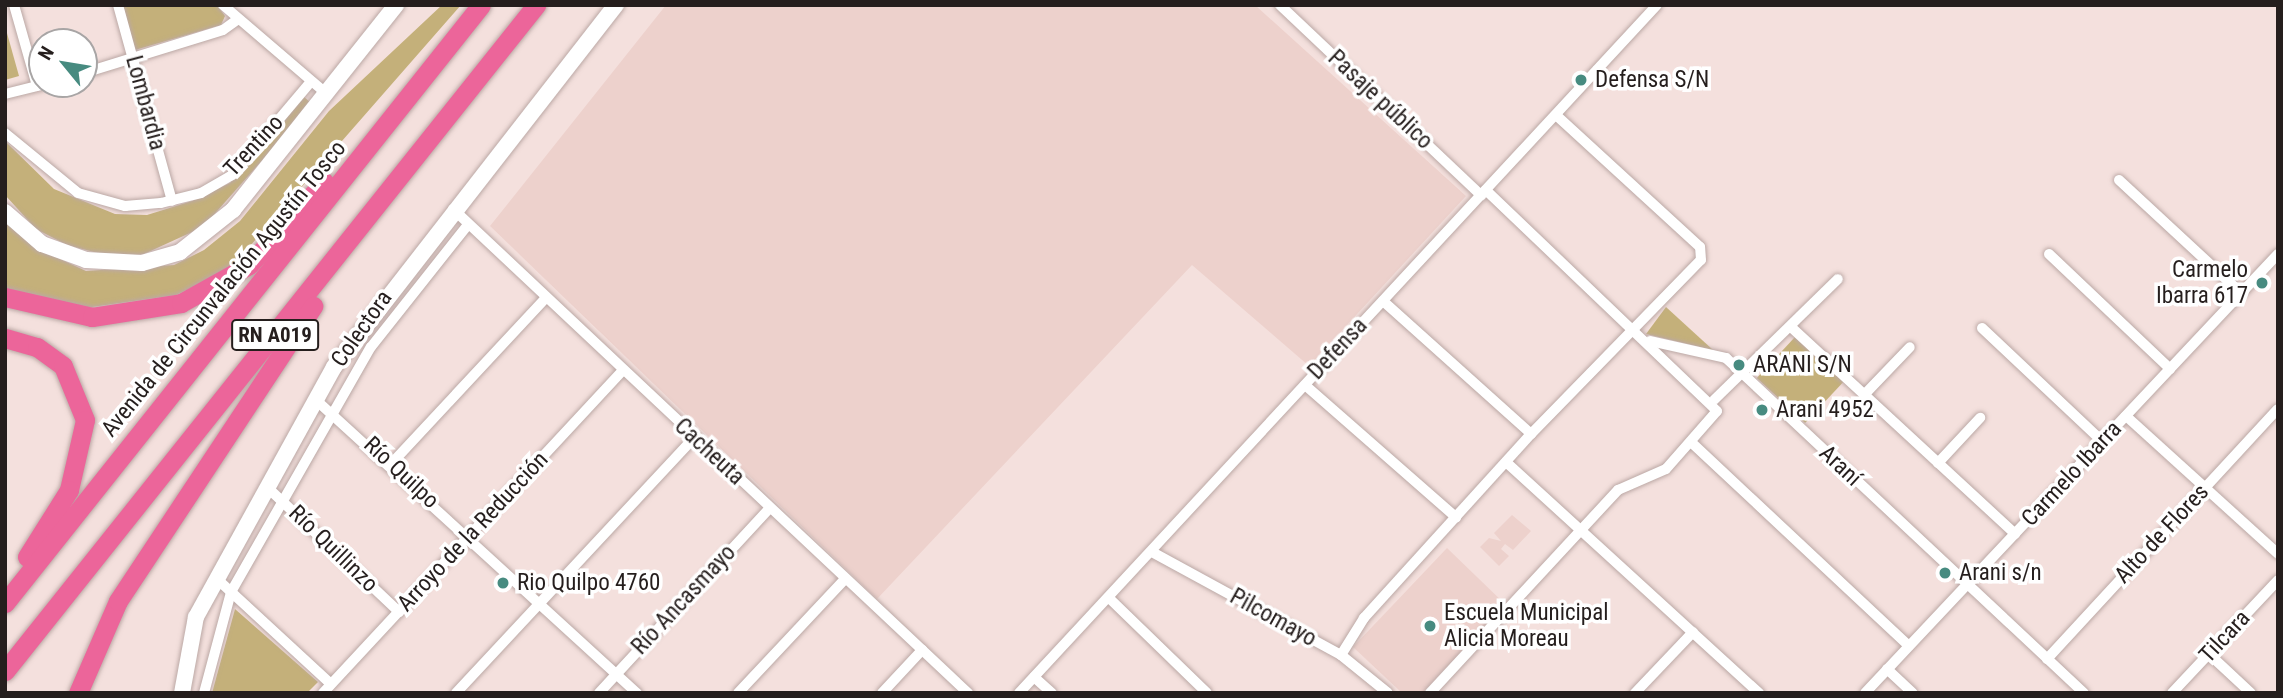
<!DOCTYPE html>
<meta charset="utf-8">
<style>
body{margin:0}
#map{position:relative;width:2283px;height:698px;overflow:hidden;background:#f4e0dd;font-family:"Roboto Condensed",sans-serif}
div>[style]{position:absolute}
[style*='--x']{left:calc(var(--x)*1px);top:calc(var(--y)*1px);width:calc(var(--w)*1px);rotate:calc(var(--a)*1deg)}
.built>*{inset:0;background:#edd1cc}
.green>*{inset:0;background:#c4b07a;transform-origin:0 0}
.roads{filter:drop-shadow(0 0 2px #bba8a5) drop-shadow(0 0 2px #bba8a5)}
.street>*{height:10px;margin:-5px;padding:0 5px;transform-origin:5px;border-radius:5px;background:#fff}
.secondary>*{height:16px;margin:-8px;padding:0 8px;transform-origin:8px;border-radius:8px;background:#fff}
.highway>*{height:19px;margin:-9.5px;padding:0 9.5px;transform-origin:9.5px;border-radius:9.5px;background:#ec659a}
.dots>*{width:19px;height:19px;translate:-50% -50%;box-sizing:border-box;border:4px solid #fff;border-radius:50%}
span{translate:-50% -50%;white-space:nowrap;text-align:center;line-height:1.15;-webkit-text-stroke:7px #fff;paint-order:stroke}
.shield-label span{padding:2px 5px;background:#fff;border:2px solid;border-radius:5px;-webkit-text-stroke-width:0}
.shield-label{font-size:21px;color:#251e1d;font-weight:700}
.poi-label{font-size:23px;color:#251e1d}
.left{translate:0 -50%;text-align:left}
.right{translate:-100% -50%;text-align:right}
.street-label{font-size:23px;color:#251e1d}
.frame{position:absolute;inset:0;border:7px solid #251e1d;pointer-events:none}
.north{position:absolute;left:28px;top:28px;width:70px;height:70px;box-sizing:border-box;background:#fff;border:2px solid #a8a5a5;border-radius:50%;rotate:300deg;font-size:19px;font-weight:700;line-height:28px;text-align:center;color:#251e1d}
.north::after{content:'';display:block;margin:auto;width:24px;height:32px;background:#478b80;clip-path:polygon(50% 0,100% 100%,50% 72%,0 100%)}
</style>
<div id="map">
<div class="built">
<div style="clip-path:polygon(666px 5px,1255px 5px,1466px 196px,1309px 366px,1192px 265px,877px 599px,490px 226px)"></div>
<div style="clip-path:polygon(1512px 515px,1531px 531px,1513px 550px,1505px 544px,1501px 549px,1509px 556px,1499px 566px,1480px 547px,1489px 538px,1501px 541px,1494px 533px)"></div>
<div style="clip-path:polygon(1447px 548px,1506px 605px,1422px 693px,1402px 693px,1353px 647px)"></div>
</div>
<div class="green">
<div style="clip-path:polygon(123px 5px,217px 5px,225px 16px,221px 25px,135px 50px)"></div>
<div style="clip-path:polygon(442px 5px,461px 5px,229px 270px,176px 295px,78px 309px,5px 288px,5px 221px,32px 246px,86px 271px,174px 265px,204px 250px,240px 221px,329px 111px)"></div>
<div style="clip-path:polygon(5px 26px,19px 76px,5px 80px)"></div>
<div style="clip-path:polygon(303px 96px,312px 104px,203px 227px,144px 254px,117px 258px,67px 245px,36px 229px,5px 195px,5px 141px,54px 189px,115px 214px,147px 215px,192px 201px,230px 183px)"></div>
<div style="clip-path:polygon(1666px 307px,1713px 350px,1646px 334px)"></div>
<div style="left:1795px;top:337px;width:66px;height:56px;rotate:43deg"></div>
<div style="clip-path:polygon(235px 609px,318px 682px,307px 693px,212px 693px)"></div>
</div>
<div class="roads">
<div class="street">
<div style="--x:14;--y:5;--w:84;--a:74.1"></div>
<div style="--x:118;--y:5;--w:203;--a:74.6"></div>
<div style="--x:223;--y:5;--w:138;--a:40.6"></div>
<div style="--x:1280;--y:5;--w:277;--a:43.4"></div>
<div style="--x:84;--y:73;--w:145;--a:-17.2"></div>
<div style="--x:223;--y:30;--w:19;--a:-36"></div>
<div style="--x:5;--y:94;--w:41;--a:-14"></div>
<div style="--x:5;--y:133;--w:94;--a:39.4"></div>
<div style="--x:78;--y:193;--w:49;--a:15.5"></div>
<div style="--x:125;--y:206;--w:36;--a:-5"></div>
<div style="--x:161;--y:203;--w:41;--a:-14"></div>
<div style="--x:201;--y:193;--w:36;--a:-30"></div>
<div style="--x:232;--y:175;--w:119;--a:-49.8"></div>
<div style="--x:2119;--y:180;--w:166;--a:42.8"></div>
<div style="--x:453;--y:209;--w:707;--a:43.22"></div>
<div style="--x:2049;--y:254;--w:167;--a:43.5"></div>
<div style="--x:1383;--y:301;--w:199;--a:41.9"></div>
<div style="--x:1791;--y:327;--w:305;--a:42.7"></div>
<div style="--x:1982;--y:328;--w:165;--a:43.3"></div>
<div style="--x:1650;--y:341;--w:78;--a:12.6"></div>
<div style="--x:1726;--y:358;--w:490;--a:43.1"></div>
<div style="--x:1305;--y:385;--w:201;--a:41.2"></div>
<div style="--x:1864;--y:395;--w:66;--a:-46.2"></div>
<div style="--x:316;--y:400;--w:435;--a:42.4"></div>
<div style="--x:1714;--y:400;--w:173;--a:-44.3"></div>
<div style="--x:2126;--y:416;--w:205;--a:42.2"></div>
<div style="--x:1692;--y:443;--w:297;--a:43.1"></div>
<div style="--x:1506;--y:462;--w:343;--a:42.4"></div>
<div style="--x:1938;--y:463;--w:62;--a:-47"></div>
<div style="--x:391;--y:464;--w:226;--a:-47"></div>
<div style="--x:267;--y:487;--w:182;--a:43.4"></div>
<div style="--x:1152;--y:552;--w:215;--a:28.6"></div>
<div style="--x:1341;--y:655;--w:60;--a:39"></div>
<div style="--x:216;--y:578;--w:156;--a:42.7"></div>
<div style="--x:1109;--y:598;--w:136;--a:44.1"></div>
<div style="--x:2209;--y:654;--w:57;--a:42.9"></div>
<div style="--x:1341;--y:655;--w:44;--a:-58.1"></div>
<div style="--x:1364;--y:618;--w:248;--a:-47.8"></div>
<div style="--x:1531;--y:434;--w:243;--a:-45.7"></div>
<div style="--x:1701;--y:260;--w:13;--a:-94"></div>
<div style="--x:1700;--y:247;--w:195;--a:-137.5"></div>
<div style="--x:2047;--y:659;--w:340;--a:-47.3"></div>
<div style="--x:1887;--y:669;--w:35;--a:43"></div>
<div style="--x:1034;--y:677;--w:24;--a:42"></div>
<div style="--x:204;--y:693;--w:105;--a:-75"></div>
<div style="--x:231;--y:592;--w:282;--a:-60.3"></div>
<div style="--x:371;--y:347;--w:154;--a:-51.6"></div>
<div style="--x:323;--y:693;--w:439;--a:-47.1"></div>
<div style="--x:456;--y:693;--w:349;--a:-47"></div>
<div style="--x:599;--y:693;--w:252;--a:-47.3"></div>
<div style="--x:738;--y:693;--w:156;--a:-46.8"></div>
<div style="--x:882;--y:693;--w:59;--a:-47.1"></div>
<div style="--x:1019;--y:693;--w:938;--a:-47.16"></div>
<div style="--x:1430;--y:693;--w:277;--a:-47.2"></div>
<div style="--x:1618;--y:490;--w:52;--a:-23.6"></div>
<div style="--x:1666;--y:469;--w:77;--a:-48.7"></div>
<div style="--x:1717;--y:411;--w:320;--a:-136.3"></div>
<div style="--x:1635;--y:693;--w:84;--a:-46.4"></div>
<div style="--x:1865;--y:693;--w:603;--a:-46.75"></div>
<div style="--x:2172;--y:693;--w:155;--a:-46.8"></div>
</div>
<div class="secondary">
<div style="--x:5;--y:212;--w:49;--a:40.9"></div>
<div style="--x:42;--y:244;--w:47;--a:20"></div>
<div style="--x:86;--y:260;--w:56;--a:3.1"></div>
<div style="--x:142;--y:263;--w:40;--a:-16"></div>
<div style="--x:180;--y:252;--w:68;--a:-38.4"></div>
<div style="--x:233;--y:210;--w:262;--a:-51.5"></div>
<div style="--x:182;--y:693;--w:77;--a:-79.6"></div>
<div style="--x:196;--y:617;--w:286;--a:-61.1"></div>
<div style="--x:334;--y:367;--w:459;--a:-52.1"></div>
</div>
<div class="highway">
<div style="--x:5;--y:297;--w:89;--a:12.9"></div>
<div style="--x:92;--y:317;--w:90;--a:-8.9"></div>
<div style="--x:181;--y:303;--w:78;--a:-29.2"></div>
<div style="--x:249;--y:265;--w:112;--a:-47.9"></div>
<div style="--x:5;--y:338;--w:33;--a:16"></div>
<div style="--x:37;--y:347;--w:32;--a:36"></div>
<div style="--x:63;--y:366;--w:58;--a:67.8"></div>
<div style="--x:85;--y:420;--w:72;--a:102.9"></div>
<div style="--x:69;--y:490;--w:79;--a:122.1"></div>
<div style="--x:5;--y:603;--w:764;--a:-51.48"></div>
<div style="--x:5;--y:671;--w:852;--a:-51.43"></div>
<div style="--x:78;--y:693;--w:100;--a:-66.5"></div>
<div style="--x:118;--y:601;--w:354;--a:-56.5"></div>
</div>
</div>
<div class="dots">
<div style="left:1581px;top:80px;background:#478b80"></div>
<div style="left:2262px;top:283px;background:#478b80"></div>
<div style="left:1739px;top:365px;background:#478b80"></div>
<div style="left:1762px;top:410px;background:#478b80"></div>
<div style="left:1945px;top:573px;background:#478b80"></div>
<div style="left:503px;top:583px;background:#478b80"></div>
<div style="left:1430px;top:626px;background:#478b80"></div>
</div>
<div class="shield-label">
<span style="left:275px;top:335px">RN A019</span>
</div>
<div class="poi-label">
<span class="left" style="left:1595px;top:80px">Defensa S/N</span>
<span class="right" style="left:2248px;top:283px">Carmelo<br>Ibarra 617</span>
<span class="left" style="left:1753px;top:365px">ARANI S/N</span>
<span class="left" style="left:1776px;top:410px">Arani 4952</span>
<span class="left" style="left:1959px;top:573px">Arani s/n</span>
<span class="left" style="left:517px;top:583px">Rio Quilpo 4760</span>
<span class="left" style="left:1444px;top:626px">Escuela Municipal<br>Alicia Moreau</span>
</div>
<div class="street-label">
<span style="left:1380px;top:100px;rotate:43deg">Pasaje público</span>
<span style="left:145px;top:103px;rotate:75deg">Lombardia</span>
<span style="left:254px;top:146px;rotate:-47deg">Trentino</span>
<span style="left:224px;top:289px;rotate:-51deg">Avenida de Circunvalación Agustín Tosco</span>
<span style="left:362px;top:329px;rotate:-55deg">Colectora</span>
<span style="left:1338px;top:349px;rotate:-47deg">Defensa</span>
<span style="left:709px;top:452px;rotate:43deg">Cacheuta</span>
<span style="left:1840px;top:466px;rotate:43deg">Araní</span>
<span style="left:401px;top:473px;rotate:43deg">Río Quilpo</span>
<span style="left:2072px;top:474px;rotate:-47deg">Carmelo Ibarra</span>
<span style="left:473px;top:532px;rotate:-47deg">Arroyo de la Reducción</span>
<span style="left:2162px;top:534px;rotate:-47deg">Alto de Flores</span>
<span style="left:333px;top:549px;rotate:44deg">Río Quillinzo</span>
<span style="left:684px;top:600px;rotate:-47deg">Río Ancasmayo</span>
<span style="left:1273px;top:618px;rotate:29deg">Pilcomayo</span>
<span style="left:2225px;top:637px;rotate:-47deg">Tilcara</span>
</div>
<div class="frame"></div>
<div class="north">N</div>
</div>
